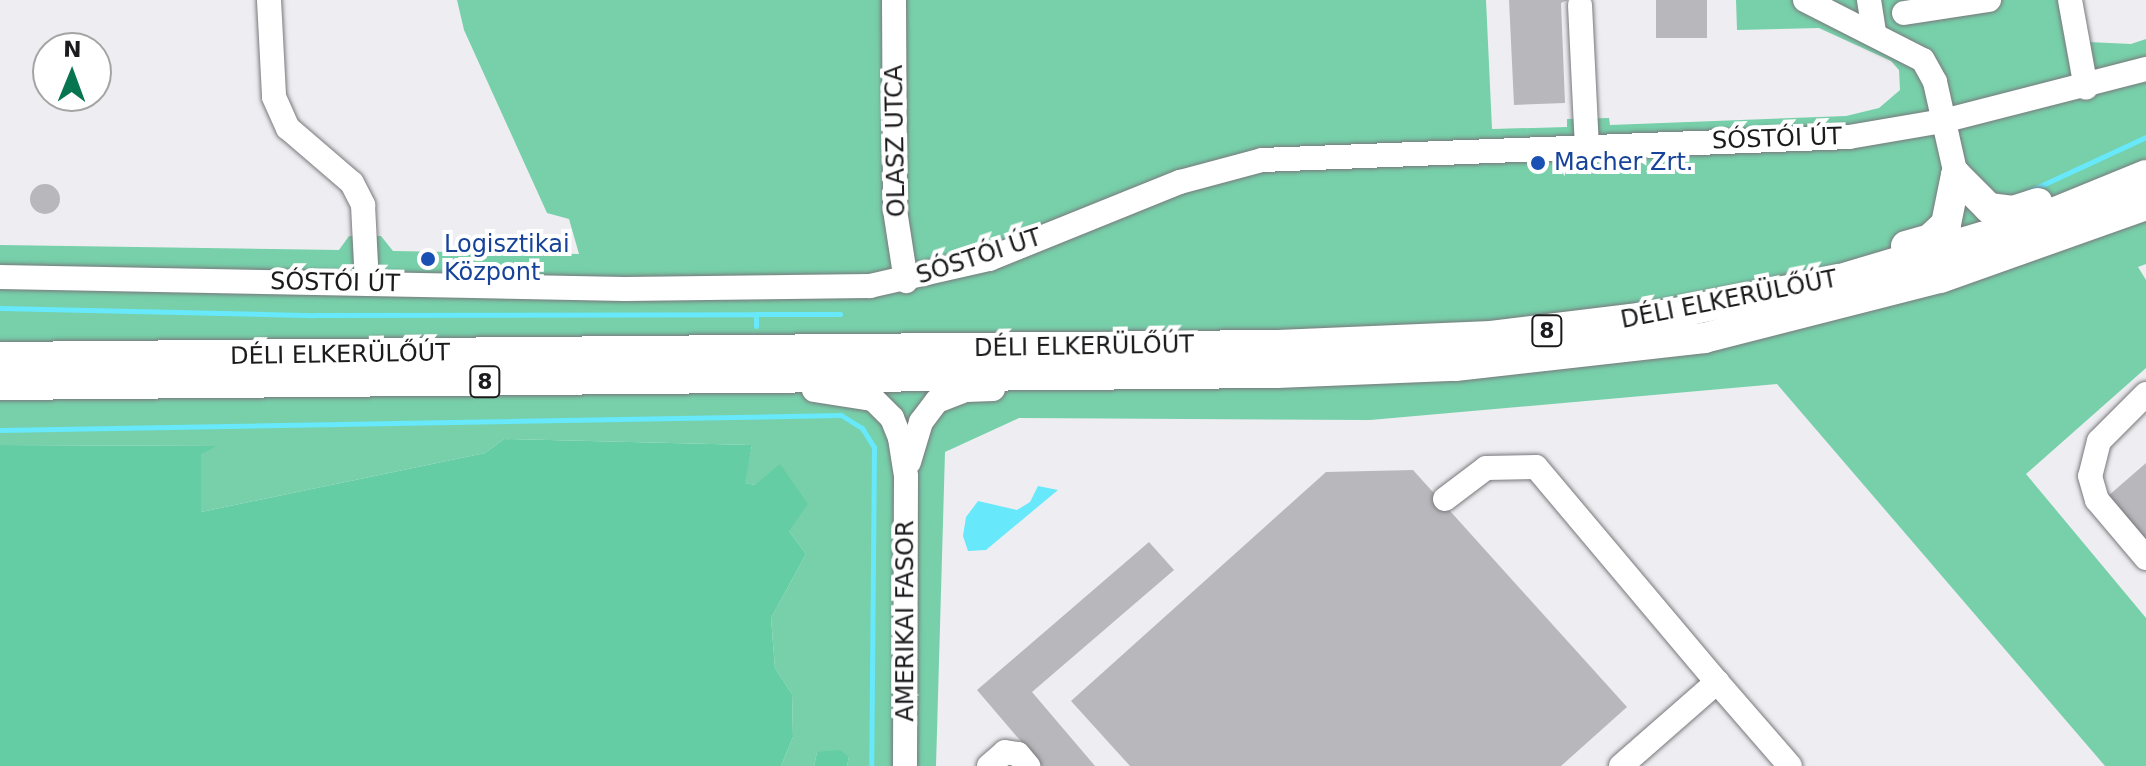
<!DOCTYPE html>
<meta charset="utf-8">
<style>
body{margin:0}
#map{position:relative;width:2146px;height:766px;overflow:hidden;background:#eeeef2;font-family:"DejaVu Sans",sans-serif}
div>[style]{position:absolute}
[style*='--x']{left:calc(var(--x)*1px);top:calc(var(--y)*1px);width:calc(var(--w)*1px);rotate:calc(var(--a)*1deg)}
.green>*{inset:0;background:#77d0aa}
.forest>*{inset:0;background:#64cda3}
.water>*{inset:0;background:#67e8fb}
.stream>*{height:5px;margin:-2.5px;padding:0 2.5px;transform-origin:2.5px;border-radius:2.5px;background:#67e8fb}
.building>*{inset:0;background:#b8b8bc;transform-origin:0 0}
.round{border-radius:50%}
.roads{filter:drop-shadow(0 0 2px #78787c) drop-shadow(0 0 2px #78787c)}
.minor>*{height:24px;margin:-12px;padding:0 12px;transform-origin:12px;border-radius:12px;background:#fff}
.major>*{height:30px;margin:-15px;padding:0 15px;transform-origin:15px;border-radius:15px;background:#fff}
.dots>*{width:22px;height:22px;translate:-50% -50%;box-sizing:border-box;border:4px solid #fff;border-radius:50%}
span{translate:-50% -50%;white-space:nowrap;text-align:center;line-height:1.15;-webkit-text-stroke:8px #fff;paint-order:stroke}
.shield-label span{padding:2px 6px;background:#fff;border:2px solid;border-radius:6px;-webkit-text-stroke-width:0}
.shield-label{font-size:22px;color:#1b1b1d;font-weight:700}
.street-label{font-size:24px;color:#1b1b1d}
.transit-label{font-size:24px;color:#164399}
.left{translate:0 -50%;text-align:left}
.north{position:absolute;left:32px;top:32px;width:80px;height:80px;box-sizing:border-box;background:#fff;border:2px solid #a4a4a5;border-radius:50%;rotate:1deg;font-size:22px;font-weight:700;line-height:32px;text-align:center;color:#1b1b1d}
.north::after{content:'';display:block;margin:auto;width:28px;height:36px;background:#07754f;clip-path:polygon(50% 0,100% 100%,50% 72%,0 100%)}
</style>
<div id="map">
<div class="green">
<div style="clip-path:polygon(457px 0,1486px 0,1492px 129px,1567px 127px,1567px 119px,1609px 118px,1610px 125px,1846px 116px,1879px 108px,1900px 90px,1899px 70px,1891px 61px,1819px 28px,1737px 30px,1736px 0,2081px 0,2088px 42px,2131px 44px,2146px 39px,2146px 264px,2138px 267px,2146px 280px,2146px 368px,2026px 474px,2146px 618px,2146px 766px,2105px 766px,1777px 384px,1370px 420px,1019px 418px,945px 452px,936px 766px,847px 766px,849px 757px,817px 752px,814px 766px,781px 766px,793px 737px,792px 694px,775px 668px,771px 618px,806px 554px,755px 485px,744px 483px,752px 445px,504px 439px,485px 453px,201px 512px,201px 455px,214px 446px,0 445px,0 245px,339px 250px,349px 236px,381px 236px,393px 251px,579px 254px,569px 219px,547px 213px,464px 30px)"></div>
</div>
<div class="forest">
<div style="clip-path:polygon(504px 439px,752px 445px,745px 483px,755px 485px,780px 464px,808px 504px,789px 531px,806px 554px,771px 618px,775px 668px,792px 694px,793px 737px,781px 766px,0 766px,0 445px,216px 446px,201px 455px,201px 512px,485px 453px)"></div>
<div style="clip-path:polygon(840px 750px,849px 757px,847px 766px,814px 766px,817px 752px)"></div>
</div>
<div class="water">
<div style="clip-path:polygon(1038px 486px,1058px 490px,986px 550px,968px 551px,963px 536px,966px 517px,978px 501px,1017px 510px,1030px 502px)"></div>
</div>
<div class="stream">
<div style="--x:2027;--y:192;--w:131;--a:-24.8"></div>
<div style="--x:0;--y:308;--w:315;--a:1.3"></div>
<div style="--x:315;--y:315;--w:441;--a:-0.1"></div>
<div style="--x:756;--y:314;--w:12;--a:90"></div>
<div style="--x:756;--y:314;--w:84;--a:0"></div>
<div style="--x:0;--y:430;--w:841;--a:-1.02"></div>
<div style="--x:841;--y:415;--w:25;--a:32"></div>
<div style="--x:862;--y:428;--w:22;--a:58"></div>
<div style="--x:874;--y:447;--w:319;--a:90.5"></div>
</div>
<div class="building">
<div style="clip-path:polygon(1509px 0,1568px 0,1561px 3px,1565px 103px,1514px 105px)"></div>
<div style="left:1656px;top:0;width:51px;height:38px"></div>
<div class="round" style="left:30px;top:184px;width:30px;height:30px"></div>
<div style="clip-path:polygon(2146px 463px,2146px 540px,2108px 496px)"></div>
<div style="clip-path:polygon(1413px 470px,1627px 707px,1561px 766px,1130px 766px,1071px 701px,1326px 472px)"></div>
<div style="clip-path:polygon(1149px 542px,1174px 570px,1032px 692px,1095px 766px,1042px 766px,977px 690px)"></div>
</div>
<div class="roads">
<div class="minor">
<div style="--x:269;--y:0;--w:97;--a:87"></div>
<div style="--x:274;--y:97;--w:34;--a:66"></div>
<div style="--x:288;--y:128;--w:84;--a:40.7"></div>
<div style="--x:352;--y:183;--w:25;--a:63"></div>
<div style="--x:363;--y:205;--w:79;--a:87.1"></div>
<div style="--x:894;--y:0;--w:210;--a:89.7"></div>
<div style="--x:895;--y:210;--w:72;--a:81.2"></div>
<div style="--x:1805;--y:0;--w:132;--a:27"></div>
<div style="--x:1923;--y:60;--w:25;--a:61"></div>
<div style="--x:1935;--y:82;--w:95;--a:77.3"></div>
<div style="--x:1869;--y:0;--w:33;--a:81"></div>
<div style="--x:2070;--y:0;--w:89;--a:79.7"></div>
<div style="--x:1580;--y:5;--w:142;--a:87.2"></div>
<div style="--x:1904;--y:13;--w:86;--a:-8.7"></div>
<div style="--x:0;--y:277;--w:625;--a:1.1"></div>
<div style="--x:625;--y:289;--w:245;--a:-0.7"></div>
<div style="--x:870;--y:286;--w:122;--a:-12.8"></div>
<div style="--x:989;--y:259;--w:206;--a:-22"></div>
<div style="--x:1180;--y:182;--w:85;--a:-15"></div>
<div style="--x:1262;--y:160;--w:587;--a:-2.24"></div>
<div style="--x:1849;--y:137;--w:95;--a:-9.7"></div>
<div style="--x:1943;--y:121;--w:210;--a:-14.4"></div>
<div style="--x:814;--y:390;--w:60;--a:8.7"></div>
<div style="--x:873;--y:399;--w:27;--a:45"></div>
<div style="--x:892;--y:418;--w:22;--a:68"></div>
<div style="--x:900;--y:438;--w:38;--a:81"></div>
<div style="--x:906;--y:476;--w:290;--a:90.2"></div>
<div style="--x:2146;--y:394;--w:66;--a:135"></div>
<div style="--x:2099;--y:441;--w:36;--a:104"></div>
<div style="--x:2090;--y:476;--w:25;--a:74"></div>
<div style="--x:2097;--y:500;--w:76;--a:49.8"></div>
<div style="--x:909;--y:462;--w:42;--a:-73.3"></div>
<div style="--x:921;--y:422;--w:26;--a:-53"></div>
<div style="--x:937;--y:401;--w:31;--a:-21"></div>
<div style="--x:966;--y:390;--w:27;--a:-2"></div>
<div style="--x:1445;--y:499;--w:51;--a:-37.1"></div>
<div style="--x:1486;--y:468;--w:50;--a:-1.1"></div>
<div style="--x:1536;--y:467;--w:281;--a:49.9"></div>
<div style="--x:989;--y:766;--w:21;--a:-41"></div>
<div style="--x:1005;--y:752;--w:13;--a:9"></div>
<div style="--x:1018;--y:754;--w:16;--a:50"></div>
<div style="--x:1621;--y:766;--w:128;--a:-41.2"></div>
<div style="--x:1717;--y:682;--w:111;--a:49"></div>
</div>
<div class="major">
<div style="--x:1956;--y:175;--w:47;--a:45"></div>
<div style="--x:1989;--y:208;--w:24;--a:7"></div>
<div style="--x:2013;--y:211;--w:26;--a:-18"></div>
<div style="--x:1906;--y:246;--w:25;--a:-16"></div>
<div style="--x:1930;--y:239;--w:22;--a:-43"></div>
<div style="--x:1946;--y:224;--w:50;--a:-78.5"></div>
<div style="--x:0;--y:357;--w:1278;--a:-0.54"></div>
<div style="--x:1278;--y:345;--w:213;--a:-2.4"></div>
<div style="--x:1491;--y:336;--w:180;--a:-7"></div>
<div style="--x:1670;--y:314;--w:170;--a:-11.5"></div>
<div style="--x:1837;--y:280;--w:202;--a:-16.6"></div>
<div style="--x:2031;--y:222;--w:124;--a:-22.2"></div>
<div style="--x:0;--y:385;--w:1277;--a:-0.54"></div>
<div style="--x:1277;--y:373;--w:178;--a:-2.3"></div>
<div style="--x:1455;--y:366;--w:251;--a:-6.4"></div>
<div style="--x:1704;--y:338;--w:244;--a:-14.3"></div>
<div style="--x:1940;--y:278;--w:219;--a:-19.5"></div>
</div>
</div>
<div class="dots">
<div style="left:1538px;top:163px;background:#1a4fb4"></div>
<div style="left:428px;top:259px;background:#1a4fb4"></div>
</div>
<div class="shield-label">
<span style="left:1547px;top:331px">8</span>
<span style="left:485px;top:382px">8</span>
</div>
<div class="street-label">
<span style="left:1777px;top:139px;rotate:-2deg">SÓSTÓI ÚT</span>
<span style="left:896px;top:141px;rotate:-91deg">OLASZ UTCA</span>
<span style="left:979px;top:257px;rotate:-18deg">SÓSTÓI ÚT</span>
<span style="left:335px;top:283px;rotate:1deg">SÓSTÓI ÚT</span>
<span style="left:1729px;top:300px;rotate:-11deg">DÉLI ELKERÜLŐÚT</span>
<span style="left:1084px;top:347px;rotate:-1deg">DÉLI ELKERÜLŐÚT</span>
<span style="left:340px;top:355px;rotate:-1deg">DÉLI ELKERÜLŐÚT</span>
<span style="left:906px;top:621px;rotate:-90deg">AMERIKAI FASOR</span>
</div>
<div class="transit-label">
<span class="left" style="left:1554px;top:163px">Macher Zrt.</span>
<span class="left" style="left:444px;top:259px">Logisztikai<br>Központ</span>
</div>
<div class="north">N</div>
</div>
